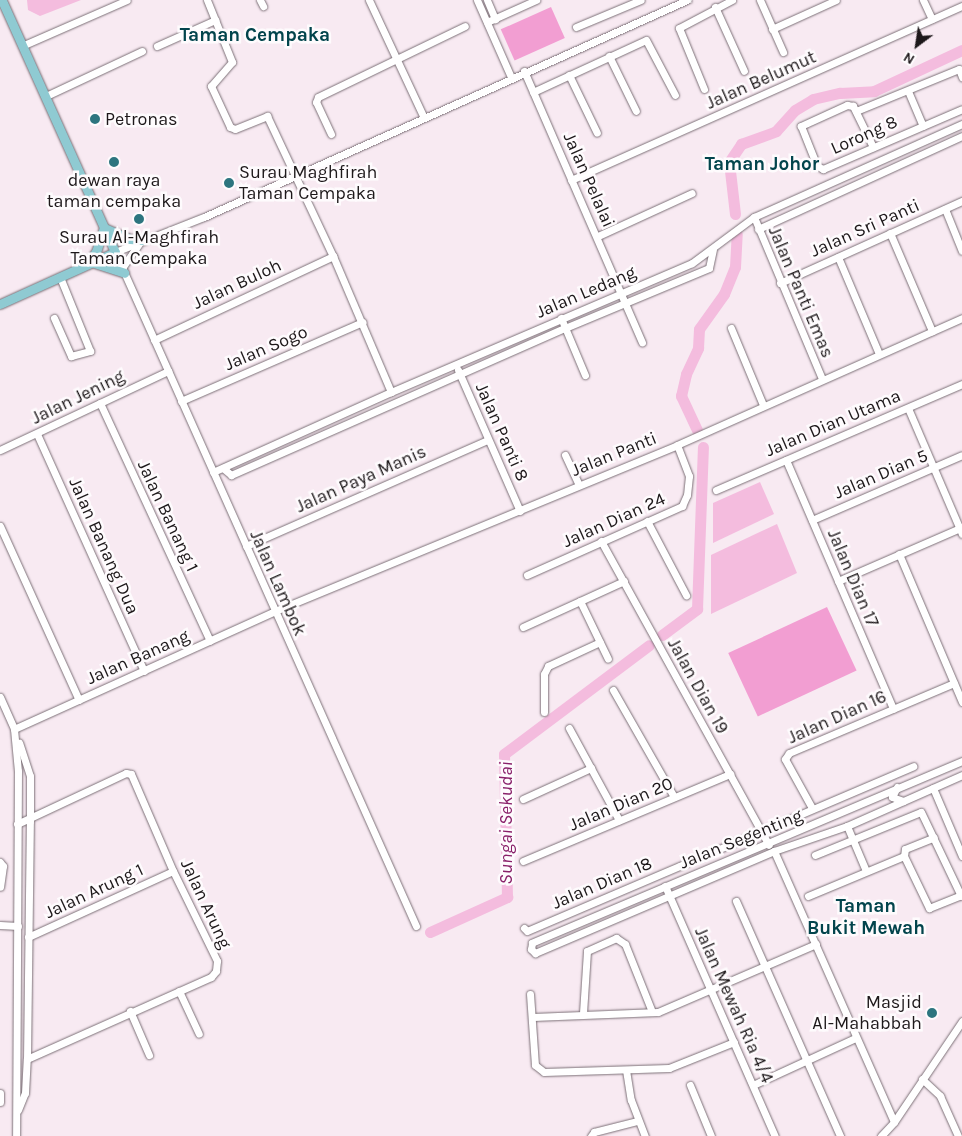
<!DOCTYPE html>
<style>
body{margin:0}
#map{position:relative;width:962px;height:1136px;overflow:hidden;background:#f8eaf2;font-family:Karla,sans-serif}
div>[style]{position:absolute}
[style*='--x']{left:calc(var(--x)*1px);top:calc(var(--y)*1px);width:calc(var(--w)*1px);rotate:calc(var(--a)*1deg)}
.green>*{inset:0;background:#f29ed2;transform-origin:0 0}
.water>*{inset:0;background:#f4bcde}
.river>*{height:11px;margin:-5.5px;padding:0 5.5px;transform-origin:5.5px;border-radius:5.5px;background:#f4bcde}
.roads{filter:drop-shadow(0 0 1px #7c7077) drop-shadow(0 0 1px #7c7077)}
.minor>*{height:7px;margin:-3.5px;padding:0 3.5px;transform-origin:3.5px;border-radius:3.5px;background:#fff}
.major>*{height:9px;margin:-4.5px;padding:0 4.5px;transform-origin:4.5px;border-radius:4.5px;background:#8fcad2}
.dots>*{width:14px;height:14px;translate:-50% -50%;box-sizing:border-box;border:2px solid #fefbfd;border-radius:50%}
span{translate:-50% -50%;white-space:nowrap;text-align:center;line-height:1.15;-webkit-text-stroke:5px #fefbfd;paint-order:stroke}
.street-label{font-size:18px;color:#1d181a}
.poi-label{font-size:18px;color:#1d181a}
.left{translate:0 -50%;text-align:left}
.right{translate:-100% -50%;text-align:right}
.neighbourhood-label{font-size:19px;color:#02444c;font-weight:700}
.water-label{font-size:19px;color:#89216a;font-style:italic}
.north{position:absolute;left:892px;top:20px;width:50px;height:50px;-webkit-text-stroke:4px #fefbfd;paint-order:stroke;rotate:211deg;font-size:14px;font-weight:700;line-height:20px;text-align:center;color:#1d181a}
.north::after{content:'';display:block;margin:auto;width:18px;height:22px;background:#1d181a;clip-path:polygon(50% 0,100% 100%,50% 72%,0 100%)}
</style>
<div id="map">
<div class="green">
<div style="left:551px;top:7px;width:34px;height:55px;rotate:66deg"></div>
<div style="left:827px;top:607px;width:70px;height:109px;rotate:65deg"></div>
</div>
<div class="water">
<div style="clip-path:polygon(27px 0,81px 0,40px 16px,28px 10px)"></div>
<div style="clip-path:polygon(760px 482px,774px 514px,713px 543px,713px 503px)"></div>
<div style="clip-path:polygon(777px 524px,797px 573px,711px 614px,711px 555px)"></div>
</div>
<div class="river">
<div style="--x:735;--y:214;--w:52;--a:-96.6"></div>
<div style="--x:729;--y:162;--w:22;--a:-56"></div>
<div style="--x:741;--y:144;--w:37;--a:-20"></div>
<div style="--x:776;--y:131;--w:28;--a:-48"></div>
<div style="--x:795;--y:110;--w:21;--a:-31"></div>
<div style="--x:813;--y:99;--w:28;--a:-13"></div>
<div style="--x:840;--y:93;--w:34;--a:-3"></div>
<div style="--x:874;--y:91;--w:97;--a:-25"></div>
<div style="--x:697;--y:430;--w:38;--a:-115"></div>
<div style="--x:681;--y:396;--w:23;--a:-77"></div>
<div style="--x:686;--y:374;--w:29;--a:-65"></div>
<div style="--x:698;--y:348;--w:19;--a:-87"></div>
<div style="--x:699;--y:329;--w:43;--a:-54.5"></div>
<div style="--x:724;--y:294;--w:29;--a:-68"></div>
<div style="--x:735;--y:267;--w:33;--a:-87"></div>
<div style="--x:662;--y:635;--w:44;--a:-36.6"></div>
<div style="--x:697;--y:609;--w:162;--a:-87.9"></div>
<div style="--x:430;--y:932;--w:85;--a:-24.4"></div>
<div style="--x:507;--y:897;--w:143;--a:-91.2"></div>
<div style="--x:504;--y:754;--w:181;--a:-36.9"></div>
</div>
<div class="roads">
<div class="minor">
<div style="--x:207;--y:0;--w:67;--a:68"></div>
<div style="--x:232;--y:62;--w:32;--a:131"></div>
<div style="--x:211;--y:86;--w:45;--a:65.1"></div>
<div style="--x:230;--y:127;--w:5;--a:22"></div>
<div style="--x:235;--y:129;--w:35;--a:-22"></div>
<div style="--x:267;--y:116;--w:155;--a:64.8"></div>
<div style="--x:333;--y:256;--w:148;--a:66.9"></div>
<div style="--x:260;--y:0;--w:7;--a:63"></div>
<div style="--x:369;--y:0;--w:130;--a:65"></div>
<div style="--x:477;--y:0;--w:84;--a:66.2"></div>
<div style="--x:487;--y:0;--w:21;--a:67"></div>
<div style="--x:760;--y:0;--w:57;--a:66.1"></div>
<div style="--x:923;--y:0;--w:21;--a:65"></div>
<div style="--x:715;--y:7;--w:70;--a:65.6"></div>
<div style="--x:487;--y:22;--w:54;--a:-24.2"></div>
<div style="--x:576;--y:27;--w:70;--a:-22.6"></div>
<div style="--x:772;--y:29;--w:70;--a:-24.4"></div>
<div style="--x:24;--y:45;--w:112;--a:-23.6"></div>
<div style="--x:157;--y:46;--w:64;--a:-24.1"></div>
<div style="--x:609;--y:56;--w:61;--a:63.9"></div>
<div style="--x:524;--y:71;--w:296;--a:66.5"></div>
<div style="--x:569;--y:75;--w:64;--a:64.2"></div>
<div style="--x:704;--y:89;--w:66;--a:-112.3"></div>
<div style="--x:679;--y:28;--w:60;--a:-27.8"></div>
<div style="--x:908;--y:91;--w:38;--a:67"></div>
<div style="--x:533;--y:92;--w:124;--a:-24.7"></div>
<div style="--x:646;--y:40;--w:62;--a:62.2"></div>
<div style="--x:46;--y:96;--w:106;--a:-25.1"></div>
<div style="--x:856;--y:111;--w:111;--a:-22.2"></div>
<div style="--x:959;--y:69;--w:9;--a:69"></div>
<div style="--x:331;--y:134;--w:35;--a:-115"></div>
<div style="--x:316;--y:102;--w:5;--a:-68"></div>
<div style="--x:318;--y:97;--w:163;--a:-25.8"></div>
<div style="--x:873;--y:147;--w:46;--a:-116"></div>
<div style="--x:853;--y:106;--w:6;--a:-171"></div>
<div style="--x:847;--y:105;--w:51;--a:155.5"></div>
<div style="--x:801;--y:126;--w:43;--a:68.2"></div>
<div style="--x:817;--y:166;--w:7;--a:27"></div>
<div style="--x:823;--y:169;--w:151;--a:-23.3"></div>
<div style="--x:571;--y:180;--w:428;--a:-24"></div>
<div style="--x:945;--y:209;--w:45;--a:68"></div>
<div style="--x:754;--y:217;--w:176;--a:67.2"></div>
<div style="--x:758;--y:229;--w:224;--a:-24.5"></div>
<div style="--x:890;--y:233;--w:107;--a:66.8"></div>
<div style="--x:598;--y:236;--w:103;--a:-24.6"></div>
<div style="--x:838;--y:257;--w:105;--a:67.1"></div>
<div style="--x:122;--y:268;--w:29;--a:-55"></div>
<div style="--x:780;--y:283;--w:200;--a:-24.3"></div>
<div style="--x:54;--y:318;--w:42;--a:65.9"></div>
<div style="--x:71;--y:356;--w:20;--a:-15"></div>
<div style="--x:90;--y:351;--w:80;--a:-112.1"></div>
<div style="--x:561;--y:318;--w:62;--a:67.2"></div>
<div style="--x:731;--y:328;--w:83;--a:67.4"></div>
<div style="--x:154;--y:340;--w:198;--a:-25.1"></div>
<div style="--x:458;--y:370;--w:154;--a:66.3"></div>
<div style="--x:181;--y:401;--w:198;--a:-23.5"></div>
<div style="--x:100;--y:403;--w:262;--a:65.2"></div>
<div style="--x:908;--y:408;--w:137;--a:66.8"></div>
<div style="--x:37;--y:434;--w:260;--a:65.7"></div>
<div style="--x:0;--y:450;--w:186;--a:-25.2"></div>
<div style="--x:565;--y:455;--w:33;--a:65"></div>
<div style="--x:786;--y:460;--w:271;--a:66.7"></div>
<div style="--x:223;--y:468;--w:11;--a:41"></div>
<div style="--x:231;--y:475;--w:365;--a:-23.8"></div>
<div style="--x:565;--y:328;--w:156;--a:-22.6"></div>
<div style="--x:709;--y:268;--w:19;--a:-78"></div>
<div style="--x:213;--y:472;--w:195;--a:-24.2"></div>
<div style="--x:391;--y:392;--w:327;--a:-23.2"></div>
<div style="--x:692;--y:263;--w:77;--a:-36.6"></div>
<div style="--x:754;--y:217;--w:228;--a:-24.1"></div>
<div style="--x:716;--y:490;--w:268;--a:-23.3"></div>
<div style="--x:812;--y:520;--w:163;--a:-23.4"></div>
<div style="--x:647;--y:521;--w:84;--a:62.2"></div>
<div style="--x:0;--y:526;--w:191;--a:65.6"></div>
<div style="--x:601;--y:541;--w:347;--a:61.1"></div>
<div style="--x:246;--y:546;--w:264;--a:-23.7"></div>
<div style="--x:899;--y:554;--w:161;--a:66.9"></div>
<div style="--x:527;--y:575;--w:170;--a:-24"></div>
<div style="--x:682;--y:506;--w:12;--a:-66"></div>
<div style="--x:687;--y:495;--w:19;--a:-84"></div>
<div style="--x:689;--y:476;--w:33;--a:-111"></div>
<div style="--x:838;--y:581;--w:135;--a:-23.5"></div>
<div style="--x:580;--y:601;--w:64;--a:64.2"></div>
<div style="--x:523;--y:627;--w:111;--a:-24.5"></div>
<div style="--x:613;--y:690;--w:123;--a:60.3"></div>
<div style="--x:0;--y:697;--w:35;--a:66"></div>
<div style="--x:14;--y:729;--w:42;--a:84.6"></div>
<div style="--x:18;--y:771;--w:365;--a:90.3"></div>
<div style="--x:544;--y:712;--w:38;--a:-90"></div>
<div style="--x:544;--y:674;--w:9;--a:-63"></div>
<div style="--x:548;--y:666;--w:57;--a:-24.8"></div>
<div style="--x:569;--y:728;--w:105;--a:61.5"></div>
<div style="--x:14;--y:729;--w:286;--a:-24.3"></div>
<div style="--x:275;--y:611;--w:435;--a:-22.4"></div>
<div style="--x:677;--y:445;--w:312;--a:-24"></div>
<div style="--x:962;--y:761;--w:467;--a:157.1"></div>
<div style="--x:532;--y:943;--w:6;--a:99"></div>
<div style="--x:531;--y:949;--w:6;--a:45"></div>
<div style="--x:535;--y:953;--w:260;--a:-23.1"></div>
<div style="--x:774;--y:851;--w:77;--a:-18.9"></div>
<div style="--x:847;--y:826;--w:126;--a:-23.9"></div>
<div style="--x:897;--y:787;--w:11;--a:117"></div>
<div style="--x:892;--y:797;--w:12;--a:20"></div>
<div style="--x:933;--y:788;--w:74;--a:66.9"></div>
<div style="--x:523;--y:799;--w:75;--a:-24.5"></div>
<div style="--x:812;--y:808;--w:56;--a:-118.9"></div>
<div style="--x:785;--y:759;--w:7;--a:-56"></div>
<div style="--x:789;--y:753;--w:179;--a:-23"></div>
<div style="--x:17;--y:824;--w:120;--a:-25.1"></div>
<div style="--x:126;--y:773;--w:5;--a:11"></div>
<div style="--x:131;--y:774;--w:106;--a:66.6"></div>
<div style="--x:173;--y:871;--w:100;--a:63.9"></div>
<div style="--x:217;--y:961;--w:10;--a:96"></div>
<div style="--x:216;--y:971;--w:8;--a:130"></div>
<div style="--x:211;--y:977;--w:201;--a:156"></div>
<div style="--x:847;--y:826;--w:49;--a:67.1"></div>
<div style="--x:774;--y:851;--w:296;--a:66.1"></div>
<div style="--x:815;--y:855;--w:114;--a:-22.1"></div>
<div style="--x:921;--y:812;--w:93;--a:64.5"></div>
<div style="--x:904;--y:856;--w:7;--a:-82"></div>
<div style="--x:905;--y:849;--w:31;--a:-22"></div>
<div style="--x:523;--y:861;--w:225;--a:-22.8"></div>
<div style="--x:0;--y:862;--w:5;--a:53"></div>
<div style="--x:3;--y:866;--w:21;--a:98"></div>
<div style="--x:665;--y:886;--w:273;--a:66.3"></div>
<div style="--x:808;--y:896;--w:104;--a:-22.6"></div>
<div style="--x:904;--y:856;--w:58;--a:64.3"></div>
<div style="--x:929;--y:908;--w:35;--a:-22"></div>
<div style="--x:736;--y:901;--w:257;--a:66.1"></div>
<div style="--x:0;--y:925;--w:18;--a:3"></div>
<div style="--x:416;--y:926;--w:738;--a:-114.06"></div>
<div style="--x:115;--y:252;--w:96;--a:-21.5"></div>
<div style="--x:204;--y:217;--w:530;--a:-24.19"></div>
<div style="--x:524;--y:928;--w:4;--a:45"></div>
<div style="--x:527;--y:931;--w:420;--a:-23.1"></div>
<div style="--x:28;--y:937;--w:159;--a:-24.5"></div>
<div style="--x:179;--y:991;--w:47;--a:65.1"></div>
<div style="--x:530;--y:994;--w:71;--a:86"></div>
<div style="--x:535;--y:1065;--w:11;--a:38"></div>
<div style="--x:544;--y:1072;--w:125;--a:-1.8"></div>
<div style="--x:669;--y:1068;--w:70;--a:-21.8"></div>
<div style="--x:130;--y:1011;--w:48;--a:66.6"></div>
<div style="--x:583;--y:1013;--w:62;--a:-86.3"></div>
<div style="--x:587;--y:951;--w:32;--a:-24"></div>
<div style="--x:616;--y:938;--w:11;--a:34"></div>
<div style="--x:625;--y:944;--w:73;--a:68.3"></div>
<div style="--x:533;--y:1017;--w:125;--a:-2.3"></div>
<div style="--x:658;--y:1012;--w:172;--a:-23.3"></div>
<div style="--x:626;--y:1070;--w:30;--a:81"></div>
<div style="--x:631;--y:1100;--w:39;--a:69"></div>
<div style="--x:922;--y:1079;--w:25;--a:43"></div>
<div style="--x:940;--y:1096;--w:44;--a:65.8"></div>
<div style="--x:690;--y:1085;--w:55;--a:67.6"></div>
<div style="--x:753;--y:1085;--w:112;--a:-24.7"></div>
<div style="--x:0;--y:1093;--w:9;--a:90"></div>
<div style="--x:18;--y:1110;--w:18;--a:-68"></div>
<div style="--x:25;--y:1093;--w:34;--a:-87"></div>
<div style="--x:27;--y:1059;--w:238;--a:-89.3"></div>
<div style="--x:30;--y:821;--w:45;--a:-90"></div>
<div style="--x:30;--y:776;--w:35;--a:-108"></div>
<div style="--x:591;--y:1136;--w:5;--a:-53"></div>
<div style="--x:594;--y:1132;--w:44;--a:-14.3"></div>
<div style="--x:881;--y:1136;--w:19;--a:-47"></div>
<div style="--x:894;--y:1122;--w:122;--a:-56"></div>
</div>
<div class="major">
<div style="--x:104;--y:228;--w:28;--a:23"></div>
<div style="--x:130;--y:239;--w:14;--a:4"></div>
<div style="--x:91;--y:262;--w:35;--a:18"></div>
<div style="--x:87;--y:263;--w:14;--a:-51"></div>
<div style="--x:96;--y:252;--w:25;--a:-72"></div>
<div style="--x:0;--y:304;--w:126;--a:-24.3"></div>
<div style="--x:115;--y:252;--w:276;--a:-114.2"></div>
</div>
</div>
<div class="dots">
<div style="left:95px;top:119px;background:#2d757f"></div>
<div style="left:114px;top:162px;background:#2d757f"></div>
<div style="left:229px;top:183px;background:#2d757f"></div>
<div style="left:139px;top:219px;background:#2d757f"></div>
<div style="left:932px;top:1013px;background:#2d757f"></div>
</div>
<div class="street-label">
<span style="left:761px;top:80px;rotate:-24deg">Jalan Belumut</span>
<span style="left:864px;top:135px;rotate:-24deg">Lorong 8</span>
<span style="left:589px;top:180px;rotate:66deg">Jalan Pelalai</span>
<span style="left:865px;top:228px;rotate:-24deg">Jalan Sri Panti</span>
<span style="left:237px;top:284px;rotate:-25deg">Jalan Buloh</span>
<span style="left:586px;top:292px;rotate:-23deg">Jalan Ledang</span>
<span style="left:801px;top:292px;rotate:67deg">Jalan Panti Emas</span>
<span style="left:266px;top:348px;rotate:-23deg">Jalan Sogo</span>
<span style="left:78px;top:397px;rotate:-26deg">Jalan Jening</span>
<span style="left:833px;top:423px;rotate:-23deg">Jalan Dian Utama</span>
<span style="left:502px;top:432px;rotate:66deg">Jalan Panti 8</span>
<span style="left:614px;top:454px;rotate:-22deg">Jalan Panti</span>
<span style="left:881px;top:474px;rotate:-23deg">Jalan Dian 5</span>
<span style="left:361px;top:479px;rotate:-24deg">Jalan Paya Manis</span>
<span style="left:168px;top:516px;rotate:65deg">Jalan Banang 1</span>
<span style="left:614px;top:520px;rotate:-24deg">Jalan Dian 24</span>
<span style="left:104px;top:546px;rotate:66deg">Jalan Banang Dua</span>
<span style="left:853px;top:578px;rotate:67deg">Jalan Dian 17</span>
<span style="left:278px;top:583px;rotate:66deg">Jalan Lambok</span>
<span style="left:138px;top:657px;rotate:-24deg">Jalan Banang</span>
<span style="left:698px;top:686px;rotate:61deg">Jalan Dian 19</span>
<span style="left:837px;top:717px;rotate:-24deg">Jalan Dian 16</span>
<span style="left:621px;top:804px;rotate:-23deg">Jalan Dian 20</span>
<span style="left:741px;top:839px;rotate:-22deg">Jalan Segenting</span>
<span style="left:602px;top:883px;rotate:-23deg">Jalan Dian 18</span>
<span style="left:94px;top:891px;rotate:-25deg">Jalan Arung 1</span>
<span style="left:206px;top:904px;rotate:65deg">Jalan Arung</span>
<span style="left:734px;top:1005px;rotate:66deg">Jalan Mewah Ria 4/4</span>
</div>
<div class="poi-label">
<span class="left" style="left:105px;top:119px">Petronas</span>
<span class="left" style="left:239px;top:183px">Surau Maghfirah<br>Taman Cempaka</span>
<span style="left:114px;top:191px">dewan raya<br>taman cempaka</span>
<span style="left:139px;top:248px">Surau Al-Maghfirah<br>Taman Cempaka</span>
<span class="right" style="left:922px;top:1013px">Masjid<br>Al-Mahabbah</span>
</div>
<div class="neighbourhood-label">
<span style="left:255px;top:36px">Taman Cempaka</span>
<span style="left:762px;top:165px">Taman Johor</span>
<span style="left:866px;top:918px">Taman<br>Bukit Mewah</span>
</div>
<div class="water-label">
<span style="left:507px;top:823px;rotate:-90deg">Sungai Sekudai</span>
</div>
<div class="north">N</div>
</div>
